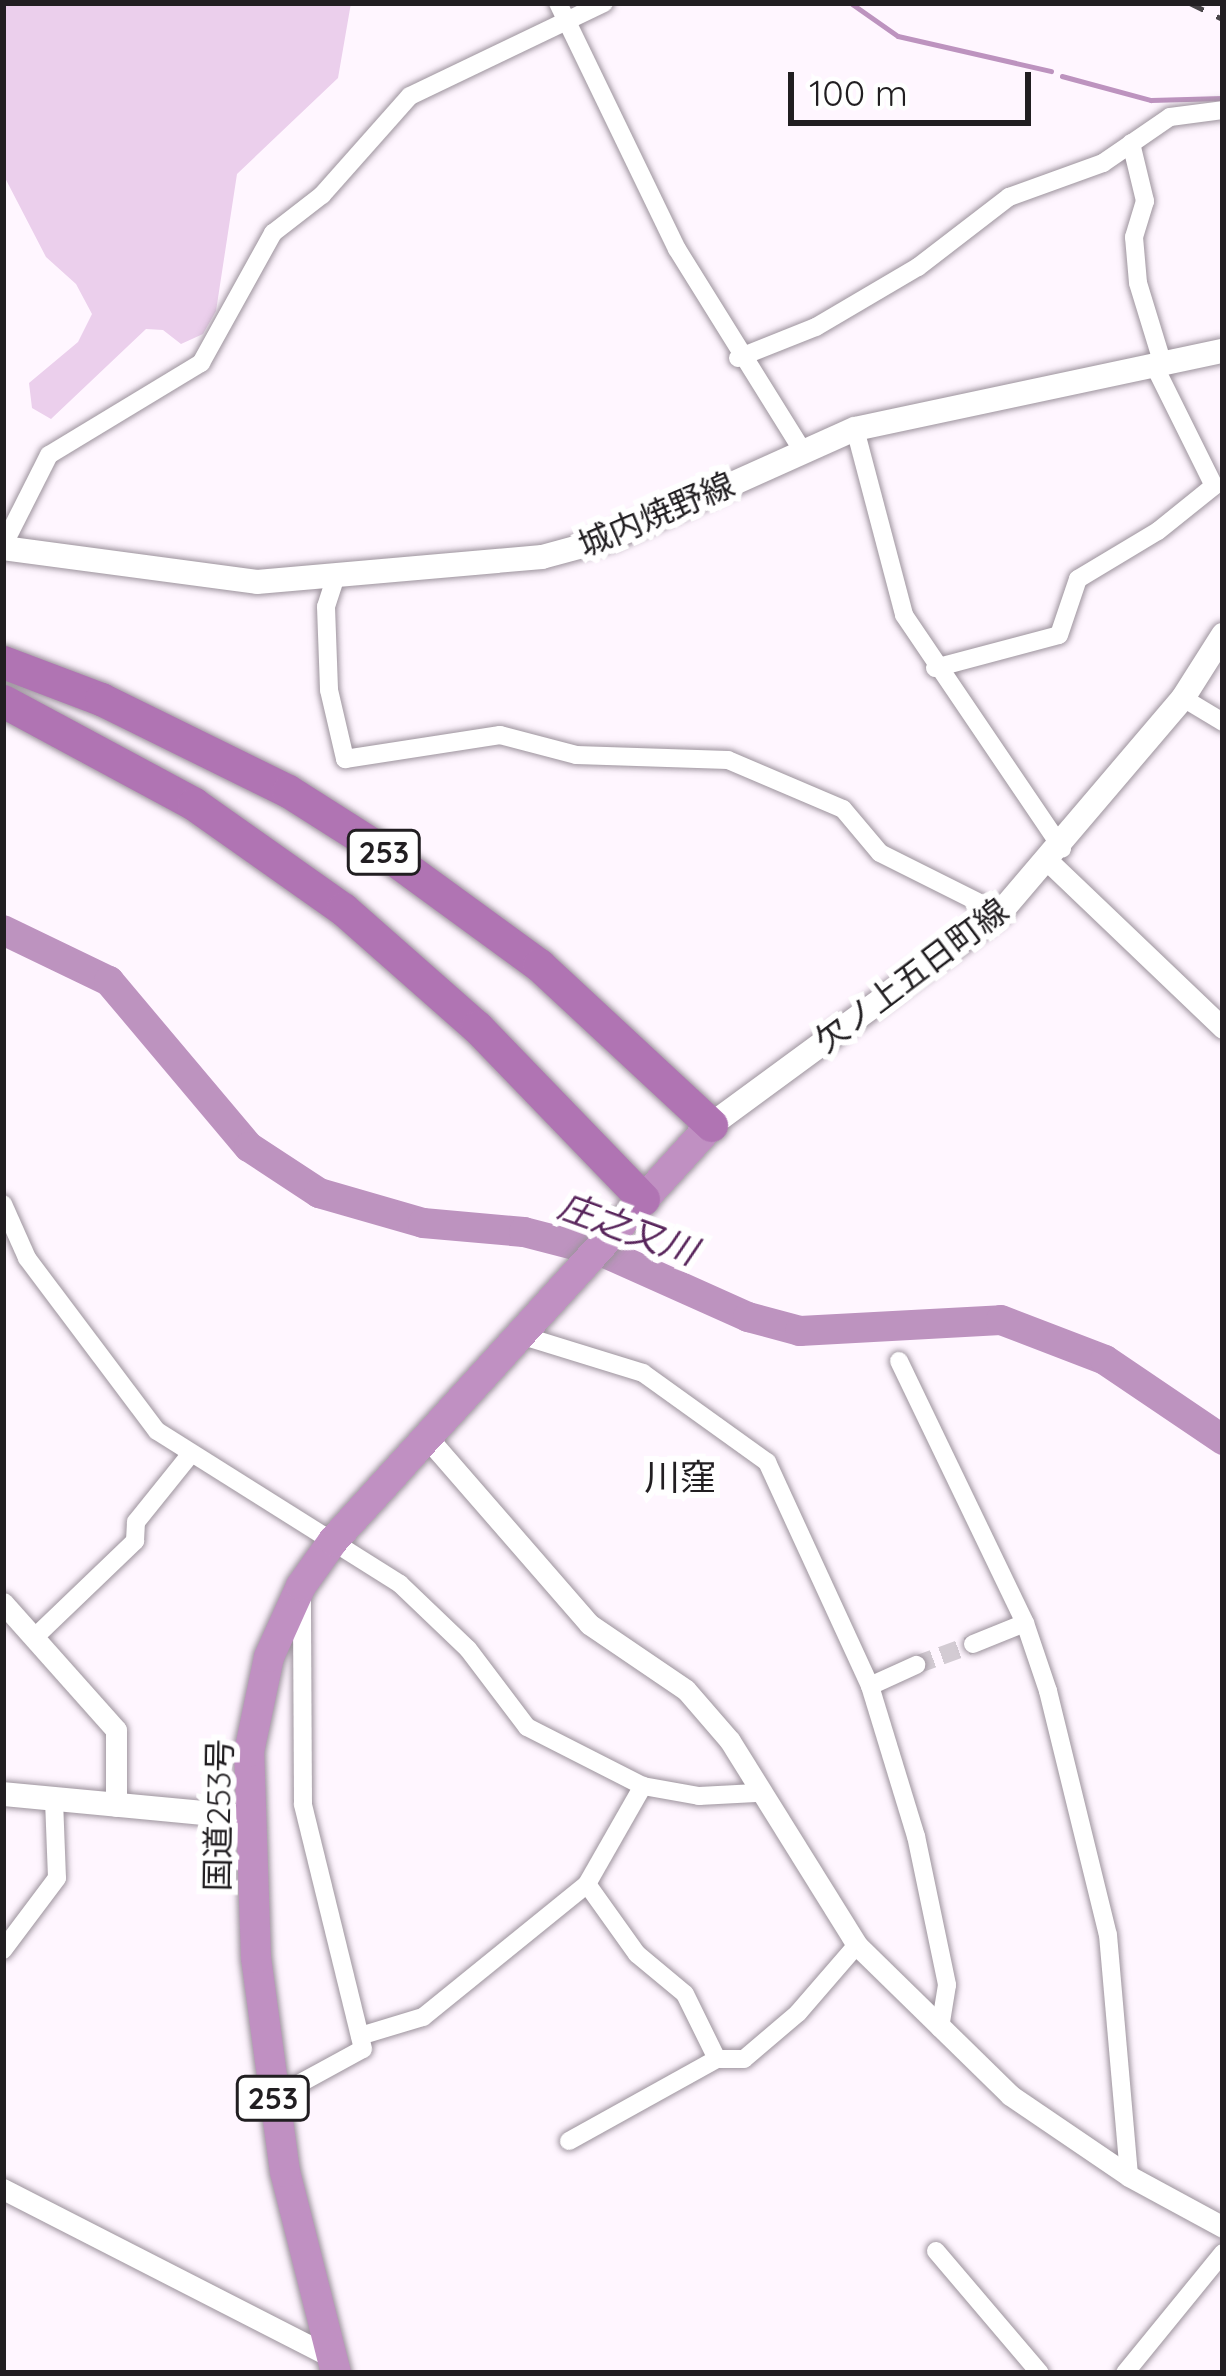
<!DOCTYPE html>
<meta charset="utf-8">
<style>
body{margin:0}
#map{position:relative;width:1226px;height:2376px;overflow:hidden;background:#fff6ff;font-family:Quicksand,"Noto Sans JP",sans-serif}
div>[style]{position:absolute}
[style*='--x']{left:calc(var(--x)*1px);top:calc(var(--y)*1px);width:calc(var(--w)*1px);rotate:calc(var(--a)*1deg)}
.green>*{inset:0;background:#ebcfec}
.stream>*{height:4.5px;margin:-2.25px;padding:0 2.25px;transform-origin:2.25px;border-radius:2.25px;background:#bd93bf}
.river>*{height:30px;margin:-15px;padding:0 15px;transform-origin:15px;border-radius:15px;background:#bd93bf}
.minor-tunnel>*{height:18px;margin-top:-9px;transform-origin:0;background:repeating-linear-gradient(90deg,#d3cbd3 0 18px,transparent 0 27px)}
.roads{filter:drop-shadow(0 0 3px #9d939d) drop-shadow(0 0 3px #9d939d)}
.minor>*{height:18px;margin:-9px;padding:0 9px;transform-origin:9px;border-radius:9px;background:#fff}
.tertiary>*{height:21px;margin:-10.5px;padding:0 10.5px;transform-origin:10.5px;border-radius:10.5px;background:#fff}
.secondary>*{height:24px;margin:-12px;padding:0 12px;transform-origin:12px;border-radius:12px;background:#fff}
.trunk>*{height:30px;margin:-15px;padding:0 15px;transform-origin:15px;border-radius:15px;background:#c090c2}
.motorway>*{height:33px;margin:-16.5px;padding:0 16.5px;transform-origin:16.5px;border-radius:16.5px;background:#b074b3}
.rail>*{height:4.5px;margin-top:-2.25px;transform-origin:0;background:repeating-linear-gradient(90deg,#494549 0 15px,transparent 0 30px)}
span{translate:-50% -50%;white-space:nowrap;text-align:center;line-height:1.15;-webkit-text-stroke:12px #fff;paint-order:stroke}
.shield-label span{padding:3px 9px;background:#fff;border:3px solid;border-radius:9px;-webkit-text-stroke-width:0}
.shield-label{font-size:30px;color:#211e21;font-weight:700}
.street-label{font-size:33px;color:#211e21}
.water-label{font-size:36px;color:#58255b;font-style:italic}
.neighbourhood-label{font-size:36px;color:#211e21}
.frame{position:absolute;inset:0;border:6px solid #211e21;pointer-events:none}
.scale{position:absolute;left:788px;top:72px;width:243px;height:54px;box-sizing:border-box;border:6px solid #211e21;border-top:0;padding-left:15px;font-size:36px;line-height:42px;white-space:nowrap;color:#211e21;-webkit-text-stroke:9px #fff;paint-order:stroke}
</style>
<div id="map">
<div class="green">
<div style="clip-path:polygon(3px 3px,351px 3px,338px 78px,237px 174px,216px 311px,203px 334px,181px 344px,163px 330px,146px 329px,51px 419px,32px 408px,29px 383px,78px 342px,92px 314px,76px 284px,46px 257px,3px 174px)"></div>
</div>
<div class="stream">
<div style="--x:851;--y:3;--w:57;--a:35.1"></div>
<div style="--x:898;--y:36;--w:157;--a:12.9"></div>
<div style="--x:1062;--y:76;--w:92;--a:15.1"></div>
<div style="--x:1151;--y:100;--w:72;--a:-1.6"></div>
</div>
<div class="river">
<div style="--x:3;--y:930;--w:118;--a:25.7"></div>
<div style="--x:109;--y:981;--w:217;--a:49.9"></div>
<div style="--x:249;--y:1147;--w:84;--a:33.3"></div>
<div style="--x:319;--y:1193;--w:108;--a:16.1"></div>
<div style="--x:423;--y:1223;--w:101;--a:5.1"></div>
<div style="--x:524;--y:1232;--w:84;--a:14.5"></div>
<div style="--x:605;--y:1253;--w:157;--a:24.1"></div>
<div style="--x:748;--y:1317;--w:54;--a:15.1"></div>
<div style="--x:800;--y:1331;--w:201;--a:-3.1"></div>
<div style="--x:1001;--y:1320;--w:111;--a:21"></div>
<div style="--x:1105;--y:1360;--w:143;--a:34.1"></div>
</div>
<div class="minor-tunnel">
<div style="--x:916;--y:1665;--w:61;--a:-20.2"></div>
</div>
<div class="roads">
<div class="minor">
<div style="--x:558;--y:3;--w:273;--a:64.2"></div>
<div style="--x:677;--y:249;--w:237;--a:58.1"></div>
<div style="--x:1131;--y:143;--w:60;--a:76.4"></div>
<div style="--x:1145;--y:201;--w:38;--a:107"></div>
<div style="--x:1134;--y:237;--w:46;--a:85"></div>
<div style="--x:1138;--y:283;--w:86;--a:73"></div>
<div style="--x:738;--y:358;--w:84;--a:-21.7"></div>
<div style="--x:816;--y:327;--w:118;--a:-30.5"></div>
<div style="--x:918;--y:267;--w:115;--a:-37.6"></div>
<div style="--x:1009;--y:197;--w:100;--a:-19.9"></div>
<div style="--x:1103;--y:163;--w:81;--a:-34.5"></div>
<div style="--x:1170;--y:117;--w:53;--a:-7.5"></div>
<div style="--x:855;--y:429;--w:192;--a:75.2"></div>
<div style="--x:904;--y:615;--w:282;--a:55.9"></div>
<div style="--x:3;--y:546;--w:102;--a:-63.2"></div>
<div style="--x:49;--y:455;--w:178;--a:-31.2"></div>
<div style="--x:201;--y:363;--w:149;--a:-61"></div>
<div style="--x:273;--y:233;--w:62;--a:-37.8"></div>
<div style="--x:322;--y:195;--w:132;--a:-48.4"></div>
<div style="--x:410;--y:96;--w:215;--a:-25.6"></div>
<div style="--x:335;--y:579;--w:29;--a:108"></div>
<div style="--x:326;--y:607;--w:83;--a:87.9"></div>
<div style="--x:329;--y:690;--w:71;--a:76.9"></div>
<div style="--x:345;--y:759;--w:157;--a:-8.8"></div>
<div style="--x:500;--y:735;--w:79;--a:14.7"></div>
<div style="--x:576;--y:755;--w:152;--a:1.9"></div>
<div style="--x:728;--y:760;--w:125;--a:23.1"></div>
<div style="--x:843;--y:809;--w:57;--a:49.9"></div>
<div style="--x:880;--y:853;--w:134;--a:26.6"></div>
<div style="--x:935;--y:668;--w:128;--a:-14.9"></div>
<div style="--x:1059;--y:635;--w:59;--a:-71.3"></div>
<div style="--x:1078;--y:579;--w:93;--a:-31"></div>
<div style="--x:1158;--y:531;--w:72;--a:-38.8"></div>
<div style="--x:1214;--y:486;--w:133;--a:-116.4"></div>
<div style="--x:1183;--y:698;--w:47;--a:31"></div>
<div style="--x:3;--y:1204;--w:59;--a:66"></div>
<div style="--x:27;--y:1258;--w:216;--a:53.1"></div>
<div style="--x:157;--y:1431;--w:287;--a:32.2"></div>
<div style="--x:400;--y:1584;--w:94;--a:43.7"></div>
<div style="--x:468;--y:1649;--w:98;--a:52.9"></div>
<div style="--x:527;--y:1727;--w:130;--a:27"></div>
<div style="--x:643;--y:1786;--w:57;--a:10.1"></div>
<div style="--x:699;--y:1796;--w:57;--a:-3"></div>
<div style="--x:517;--y:1334;--w:132;--a:17.2"></div>
<div style="--x:643;--y:1373;--w:153;--a:35.7"></div>
<div style="--x:767;--y:1462;--w:247;--a:65.3"></div>
<div style="--x:870;--y:1686;--w:157;--a:73"></div>
<div style="--x:916;--y:1836;--w:152;--a:78.2"></div>
<div style="--x:947;--y:1985;--w:44;--a:99.2"></div>
<div style="--x:899;--y:1361;--w:291;--a:64.3"></div>
<div style="--x:1025;--y:1623;--w:72;--a:71.3"></div>
<div style="--x:1048;--y:1691;--w:251;--a:76.2"></div>
<div style="--x:1108;--y:1935;--w:242;--a:85"></div>
<div style="--x:35;--y:1637;--w:139;--a:-43.8"></div>
<div style="--x:135;--y:1541;--w:19;--a:-87"></div>
<div style="--x:136;--y:1522;--w:85;--a:-51.2"></div>
<div style="--x:973;--y:1644;--w:56;--a:-22"></div>
<div style="--x:870;--y:1686;--w:51;--a:-24.5"></div>
<div style="--x:587;--y:1884;--w:86;--a:54.5"></div>
<div style="--x:637;--y:1954;--w:62;--a:39.8"></div>
<div style="--x:685;--y:1994;--w:72;--a:63.8"></div>
<div style="--x:717;--y:2059;--w:27;--a:0"></div>
<div style="--x:744;--y:2059;--w:71;--a:-40.4"></div>
<div style="--x:798;--y:2013;--w:90;--a:-49.1"></div>
<div style="--x:3;--y:1950;--w:90;--a:-53.1"></div>
<div style="--x:57;--y:1878;--w:77;--a:-92.2"></div>
<div style="--x:360;--y:2036;--w:66;--a:-16.8"></div>
<div style="--x:423;--y:2017;--w:211;--a:-39"></div>
<div style="--x:587;--y:1884;--w:113;--a:-60.3"></div>
<div style="--x:273;--y:2098;--w:102;--a:-28.6"></div>
<div style="--x:363;--y:2049;--w:252;--a:-103.8"></div>
<div style="--x:303;--y:1804;--w:210;--a:-90.3"></div>
<div style="--x:569;--y:2141;--w:169;--a:-29"></div>
<div style="--x:936;--y:2251;--w:160;--a:49.6"></div>
<div style="--x:1125;--y:2373;--w:155;--a:-50.8"></div>
</div>
<div class="tertiary">
<div style="--x:1048;--y:861;--w:242;--a:43.7"></div>
<div style="--x:424;--y:1434;--w:252;--a:49"></div>
<div style="--x:589;--y:1624;--w:117;--a:34.2"></div>
<div style="--x:686;--y:1690;--w:67;--a:49.2"></div>
<div style="--x:730;--y:1741;--w:240;--a:58.1"></div>
<div style="--x:857;--y:1945;--w:214;--a:44.4"></div>
<div style="--x:1010;--y:2095;--w:144;--a:34.2"></div>
<div style="--x:1129;--y:2176;--w:107;--a:28.5"></div>
<div style="--x:3;--y:1603;--w:170;--a:48.3"></div>
<div style="--x:116;--y:1730;--w:76;--a:90"></div>
<div style="--x:3;--y:2189;--w:371;--a:27.1"></div>
</div>
<div class="secondary">
<div style="--x:3;--y:548;--w:256;--a:7.6"></div>
<div style="--x:257;--y:582;--w:286;--a:-5"></div>
<div style="--x:542;--y:557;--w:73;--a:-15.2"></div>
<div style="--x:612;--y:538;--w:266;--a:-24.2"></div>
<div style="--x:855;--y:429;--w:376;--a:-12"></div>
<div style="--x:711;--y:1125;--w:358;--a:-36.3"></div>
<div style="--x:1000;--y:913;--w:282;--a:-49.6"></div>
<div style="--x:1183;--y:698;--w:75;--a:-57.6"></div>
<div style="--x:3;--y:1794;--w:245;--a:5.4"></div>
</div>
<div class="trunk">
<div style="--x:336;--y:2373;--w:207;--a:-104.2"></div>
<div style="--x:285;--y:2172;--w:216;--a:-97.7"></div>
<div style="--x:256;--y:1958;--w:206;--a:-91.9"></div>
<div style="--x:249;--y:1752;--w:97;--a:-78.1"></div>
<div style="--x:269;--y:1657;--w:78;--a:-65.7"></div>
<div style="--x:301;--y:1586;--w:55;--a:-54.6"></div>
<div style="--x:333;--y:1541;--w:562;--a:-47.74"></div>
</div>
<div class="motorway">
<div style="--x:3;--y:662;--w:105;--a:20.7"></div>
<div style="--x:101;--y:699;--w:208;--a:26.2"></div>
<div style="--x:288;--y:791;--w:114;--a:32.4"></div>
<div style="--x:384;--y:852;--w:192;--a:36.1"></div>
<div style="--x:539;--y:965;--w:235;--a:42.9"></div>
<div style="--x:3;--y:701;--w:217;--a:28.3"></div>
<div style="--x:194;--y:804;--w:182;--a:35.2"></div>
<div style="--x:343;--y:909;--w:179;--a:41.4"></div>
<div style="--x:477;--y:1027;--w:239;--a:46"></div>
</div>
</div>
<div class="rail">
<div style="--x:1190;--y:3;--w:37;--a:26"></div>
</div>
<div class="shield-label">
<span style="left:384px;top:852px">253</span>
<span style="left:273px;top:2098px">253</span>
</div>
<div class="street-label">
<span style="left:656px;top:514px;rotate:-23deg">城内焼野線</span>
<span style="left:911px;top:975px;rotate:-37deg">欠ノ上五日町線</span>
<span style="left:218px;top:1815px;rotate:-89deg">国道253号</span>
</div>
<div class="water-label">
<span style="left:628px;top:1228px;rotate:20deg">庄之又川</span>
</div>
<div class="neighbourhood-label">
<span style="left:680px;top:1477px">川窪</span>
</div>
<div class="frame"></div>
<div class="scale">100 m</div>
</div>
